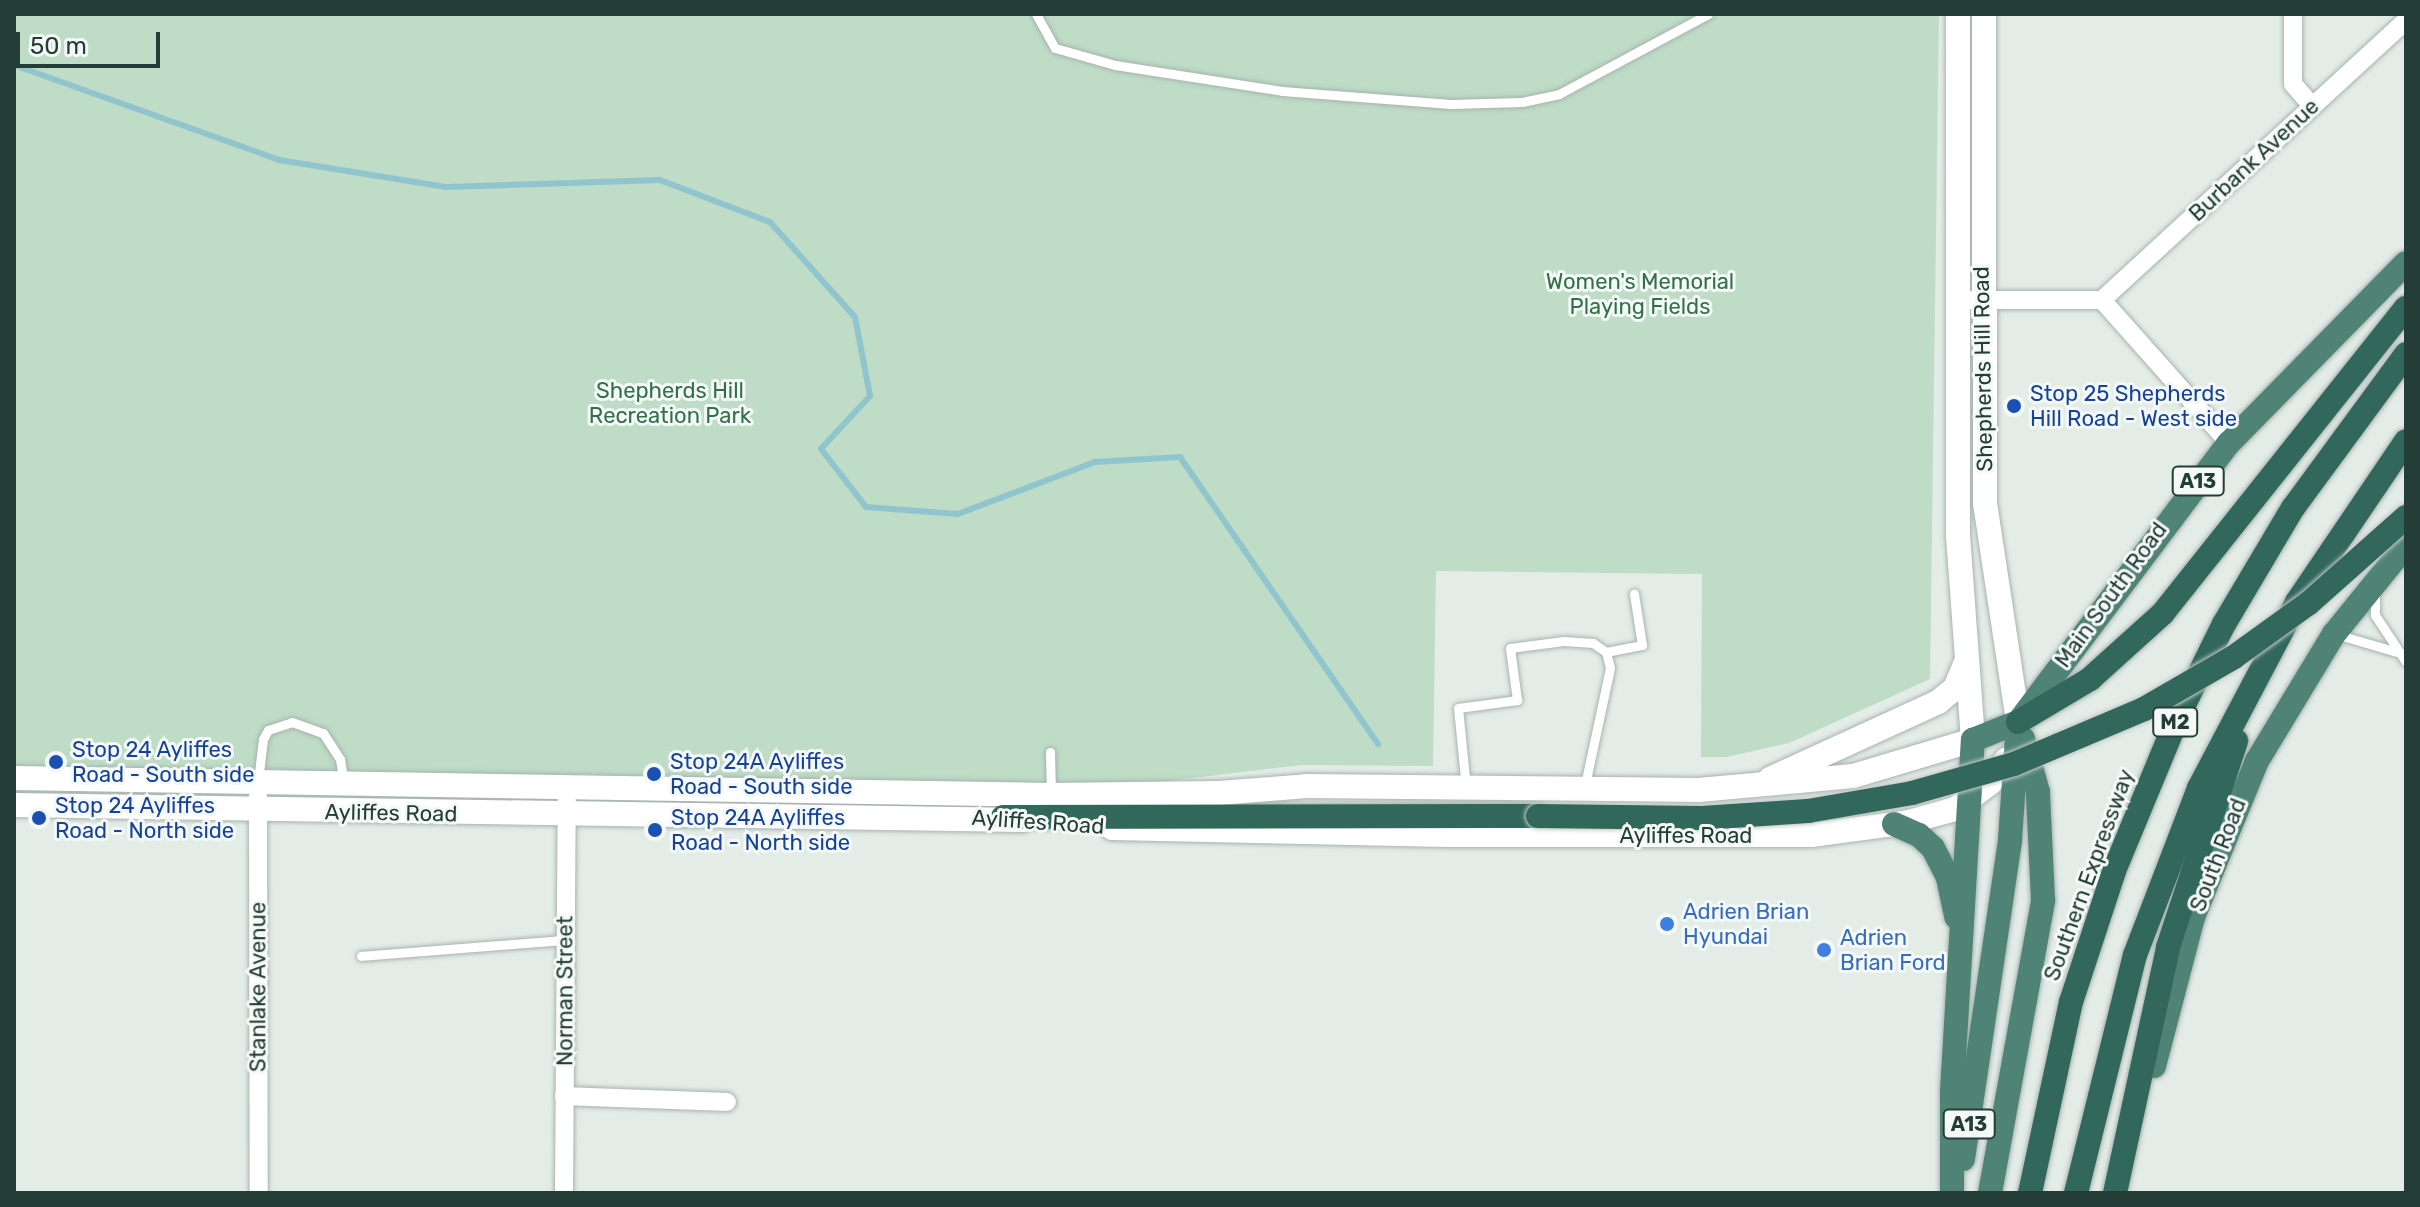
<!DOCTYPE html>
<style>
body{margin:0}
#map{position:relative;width:2420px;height:1207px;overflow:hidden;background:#e4ece8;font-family:Rubik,sans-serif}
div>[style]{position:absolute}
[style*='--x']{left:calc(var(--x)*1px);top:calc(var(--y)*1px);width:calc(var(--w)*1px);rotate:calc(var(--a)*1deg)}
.green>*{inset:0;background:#bedcc6}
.stream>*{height:6px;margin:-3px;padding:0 3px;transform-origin:3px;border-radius:3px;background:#90c5ce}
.roads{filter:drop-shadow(0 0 2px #a7b4af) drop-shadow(0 0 2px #a7b4af)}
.service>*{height:9px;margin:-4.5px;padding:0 4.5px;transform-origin:4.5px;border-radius:4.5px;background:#fff}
.minor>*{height:18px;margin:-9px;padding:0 9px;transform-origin:9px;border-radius:9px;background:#fff}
.secondary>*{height:24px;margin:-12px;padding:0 12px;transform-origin:12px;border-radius:12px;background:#fff}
.trunk>*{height:24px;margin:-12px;padding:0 12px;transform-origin:12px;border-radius:12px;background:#4e8376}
.motorway>*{height:24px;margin:-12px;padding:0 12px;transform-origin:12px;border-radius:12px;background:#32675c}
.bridges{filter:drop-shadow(0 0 2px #c2c9c7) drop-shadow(0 0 2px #c2c9c7)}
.motorway-bridge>*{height:24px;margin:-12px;padding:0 12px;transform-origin:12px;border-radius:12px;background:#32675c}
.dots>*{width:22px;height:22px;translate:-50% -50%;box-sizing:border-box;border:4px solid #f4f9f7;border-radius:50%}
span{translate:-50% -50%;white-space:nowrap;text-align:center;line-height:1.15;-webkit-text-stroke:6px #f4f9f7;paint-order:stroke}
.shield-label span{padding:2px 6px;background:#f4f9f7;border:2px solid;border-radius:6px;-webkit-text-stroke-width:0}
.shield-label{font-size:20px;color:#243d36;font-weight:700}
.street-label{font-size:22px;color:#243d36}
.park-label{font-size:22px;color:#317149}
.transit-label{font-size:22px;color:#164399}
.left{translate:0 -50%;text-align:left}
.shop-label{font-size:22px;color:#366cbe}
.frame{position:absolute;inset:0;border:16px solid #243d36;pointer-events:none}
.scale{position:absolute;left:16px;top:32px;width:144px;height:36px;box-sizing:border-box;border:4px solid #243d36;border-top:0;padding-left:10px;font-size:24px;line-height:28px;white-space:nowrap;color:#243d36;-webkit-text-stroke:6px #f4f9f7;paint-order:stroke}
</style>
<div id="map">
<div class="green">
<div style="clip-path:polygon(14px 14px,1939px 14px,1930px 679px,1789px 743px,1726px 757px,1701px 757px,1702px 574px,1436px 571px,1433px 766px,1302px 765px,1051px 795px,14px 777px)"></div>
</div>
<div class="stream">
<div style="--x:14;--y:65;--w:282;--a:19.7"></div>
<div style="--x:279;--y:160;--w:169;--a:9.2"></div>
<div style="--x:446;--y:187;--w:214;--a:-1.9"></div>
<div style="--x:660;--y:180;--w:118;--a:20.9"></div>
<div style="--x:770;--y:222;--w:127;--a:48.2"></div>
<div style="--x:855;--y:317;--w:80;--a:79.2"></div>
<div style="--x:870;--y:396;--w:72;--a:132.8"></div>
<div style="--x:821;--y:449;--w:73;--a:52.2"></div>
<div style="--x:866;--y:507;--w:92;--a:4.4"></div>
<div style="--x:958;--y:514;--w:147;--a:-20.8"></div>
<div style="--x:1095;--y:462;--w:85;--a:-3.4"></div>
<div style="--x:1180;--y:457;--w:349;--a:55.4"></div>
</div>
<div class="roads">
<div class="service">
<div style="--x:1036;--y:14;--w:39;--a:61"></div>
<div style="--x:1055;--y:48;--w:62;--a:15.8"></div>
<div style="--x:1115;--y:65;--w:169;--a:8.8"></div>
<div style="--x:1282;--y:91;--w:169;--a:4.4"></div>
<div style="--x:1451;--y:104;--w:71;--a:-1.6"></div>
<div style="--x:1522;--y:102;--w:38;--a:-12"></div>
<div style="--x:1559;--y:94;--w:169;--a:-28.2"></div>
<div style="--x:2375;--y:596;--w:19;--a:90"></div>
<div style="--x:2375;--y:615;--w:56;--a:56.6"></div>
<div style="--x:2339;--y:635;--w:60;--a:16.3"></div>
<div style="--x:1606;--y:652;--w:37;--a:-11"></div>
<div style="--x:1642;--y:645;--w:52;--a:-98.9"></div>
<div style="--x:1050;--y:752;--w:40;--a:88.6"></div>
<div style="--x:258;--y:781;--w:42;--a:-83.2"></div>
<div style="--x:263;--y:739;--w:10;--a:-61"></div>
<div style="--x:268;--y:730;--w:25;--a:-18"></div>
<div style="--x:292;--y:722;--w:33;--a:20"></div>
<div style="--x:323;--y:733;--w:31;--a:57"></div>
<div style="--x:340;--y:759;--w:24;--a:81"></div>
<div style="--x:1466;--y:788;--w:80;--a:-95.7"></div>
<div style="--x:1458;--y:708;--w:60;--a:-7.7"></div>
<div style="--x:1517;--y:700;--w:52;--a:-97.7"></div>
<div style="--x:1510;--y:648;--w:54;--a:-7.4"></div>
<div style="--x:1564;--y:641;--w:29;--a:4"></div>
<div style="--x:1593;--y:643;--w:16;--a:35"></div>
<div style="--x:1606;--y:652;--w:16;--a:76"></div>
<div style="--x:1610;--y:668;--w:120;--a:102.1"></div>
<div style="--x:361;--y:956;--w:205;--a:-4.5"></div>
</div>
<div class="minor">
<div style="--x:2293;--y:14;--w:70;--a:90"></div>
<div style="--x:2293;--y:84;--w:29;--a:49"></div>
<div style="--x:1957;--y:300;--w:145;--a:0"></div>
<div style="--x:2102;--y:300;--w:191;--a:48.4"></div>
<div style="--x:2102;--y:300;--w:413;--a:-42.6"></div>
<div style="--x:258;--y:796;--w:397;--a:89.9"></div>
<div style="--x:564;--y:1096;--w:163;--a:2.1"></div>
<div style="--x:564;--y:1193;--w:403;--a:-89.6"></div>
</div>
<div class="secondary">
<div style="--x:1984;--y:14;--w:489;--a:89.9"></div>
<div style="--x:1985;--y:503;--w:221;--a:81.4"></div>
<div style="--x:14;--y:778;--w:1037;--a:0.94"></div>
<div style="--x:1051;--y:795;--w:168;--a:-0.7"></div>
<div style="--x:1219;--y:793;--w:88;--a:-4.5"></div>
<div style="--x:1307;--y:786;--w:392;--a:0.6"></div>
<div style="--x:1699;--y:790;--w:155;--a:-5.2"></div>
<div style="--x:1853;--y:776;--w:125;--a:-16.7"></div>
<div style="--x:1973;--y:740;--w:206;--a:-94.2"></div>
<div style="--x:1958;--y:535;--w:521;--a:-90"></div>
<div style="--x:1770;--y:779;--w:185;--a:-24.6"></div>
<div style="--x:1938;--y:702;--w:22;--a:-39"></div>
<div style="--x:1955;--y:688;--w:28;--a:-67"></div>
<div style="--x:14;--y:805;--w:1009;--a:0.85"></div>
<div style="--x:1112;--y:828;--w:336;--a:1.2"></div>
<div style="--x:1448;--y:835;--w:363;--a:0"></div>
<div style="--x:1811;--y:835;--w:98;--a:-7.6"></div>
<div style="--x:1908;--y:822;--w:49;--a:-15.5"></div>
<div style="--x:1955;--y:809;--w:44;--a:-36.6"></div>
<div style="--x:1990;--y:783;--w:29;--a:-55"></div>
</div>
<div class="trunk">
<div style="--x:2020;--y:720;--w:347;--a:-53"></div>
<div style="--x:2229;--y:443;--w:252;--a:-45.5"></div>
<div style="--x:1894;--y:824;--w:27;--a:24"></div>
<div style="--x:1919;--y:835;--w:19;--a:43"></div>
<div style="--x:1933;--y:848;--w:34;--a:63"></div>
<div style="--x:1948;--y:878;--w:40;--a:78"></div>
<div style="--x:2154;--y:1066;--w:154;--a:-75.3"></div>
<div style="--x:2193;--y:917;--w:169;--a:-67.7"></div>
<div style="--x:2257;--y:761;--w:149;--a:-58.8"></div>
<div style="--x:2334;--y:634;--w:114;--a:-51"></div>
<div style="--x:1963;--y:1159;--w:322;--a:-81.6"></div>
<div style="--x:2010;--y:840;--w:118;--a:-86.1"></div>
<div style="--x:1952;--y:1193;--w:102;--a:-90"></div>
<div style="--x:1952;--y:1091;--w:352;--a:-86.6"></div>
<div style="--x:1973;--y:740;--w:48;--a:-21.8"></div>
<div style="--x:1990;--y:1193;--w:298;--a:-79.7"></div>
<div style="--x:2043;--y:900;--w:108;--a:-92.7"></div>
<div style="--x:2038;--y:792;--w:55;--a:-105.8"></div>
</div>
<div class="motorway">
<div style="--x:2018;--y:722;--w:84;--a:-30.8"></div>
<div style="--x:2090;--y:679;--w:98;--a:-42.1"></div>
<div style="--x:2163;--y:613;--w:390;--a:-51.5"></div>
<div style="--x:1003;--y:817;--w:535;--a:-0.11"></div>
<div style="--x:2030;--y:1193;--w:195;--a:-77.9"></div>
<div style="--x:2071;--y:1002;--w:138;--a:-71.8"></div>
<div style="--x:2114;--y:871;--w:162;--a:-67.5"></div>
<div style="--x:2176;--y:721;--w:108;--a:-63.7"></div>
<div style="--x:2224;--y:624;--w:135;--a:-59.3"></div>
<div style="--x:2293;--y:508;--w:191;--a:-53.7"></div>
<div style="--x:2076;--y:1193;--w:245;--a:-76.1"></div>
<div style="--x:2135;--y:955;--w:179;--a:-69"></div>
<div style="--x:2199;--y:788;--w:210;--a:-62.2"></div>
<div style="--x:2297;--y:602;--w:194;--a:-55.9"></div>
<div style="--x:2115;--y:1193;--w:252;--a:-77.8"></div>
<div style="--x:2168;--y:947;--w:217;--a:-71.7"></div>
</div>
</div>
<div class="bridges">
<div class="motorway-bridge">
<div style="--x:1538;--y:816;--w:164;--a:0.7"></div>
<div style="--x:1702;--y:818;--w:106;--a:-3.8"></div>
<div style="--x:1808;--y:811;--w:106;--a:-9.8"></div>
<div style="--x:1912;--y:793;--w:106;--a:-15.9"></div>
<div style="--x:2014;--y:764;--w:141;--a:-22.9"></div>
<div style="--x:2144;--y:709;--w:104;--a:-30"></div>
<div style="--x:2234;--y:657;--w:92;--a:-35.8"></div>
<div style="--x:2309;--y:603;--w:130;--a:-41.6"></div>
</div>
</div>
<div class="dots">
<div style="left:2014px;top:406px;background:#1a4fb4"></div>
<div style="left:56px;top:762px;background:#1a4fb4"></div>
<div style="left:654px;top:774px;background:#1a4fb4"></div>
<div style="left:39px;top:818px;background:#1a4fb4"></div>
<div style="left:655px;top:830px;background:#1a4fb4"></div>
<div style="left:1667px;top:924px;background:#3f7fe0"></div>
<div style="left:1824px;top:950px;background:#3f7fe0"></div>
</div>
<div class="shield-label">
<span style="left:2198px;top:481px">A13</span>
<span style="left:2175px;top:722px">M2</span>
<span style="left:1969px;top:1124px">A13</span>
</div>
<div class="street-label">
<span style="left:2254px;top:160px;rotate:-43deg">Burbank Avenue</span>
<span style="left:1983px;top:369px;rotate:-91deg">Shepherds Hill Road</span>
<span style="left:2111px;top:595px;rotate:-54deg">Main South Road</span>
<span style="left:391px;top:813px;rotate:1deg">Ayliffes Road</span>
<span style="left:1038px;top:822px;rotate:4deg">Ayliffes Road</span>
<span style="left:1686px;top:836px">Ayliffes Road</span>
<span style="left:2218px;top:855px;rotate:-69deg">South Road</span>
<span style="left:2089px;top:875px;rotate:-70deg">Southern Expressway</span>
<span style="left:258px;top:987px;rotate:-90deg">Stanlake Avenue</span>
<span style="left:565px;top:991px;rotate:-90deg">Norman Street</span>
</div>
<div class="park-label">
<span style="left:1640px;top:294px">Women's Memorial<br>Playing Fields</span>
<span style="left:670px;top:403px">Shepherds Hill<br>Recreation Park</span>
</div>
<div class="transit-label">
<span class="left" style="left:2030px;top:406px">Stop 25 Shepherds<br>Hill Road - West side</span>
<span class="left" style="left:72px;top:762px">Stop 24 Ayliffes<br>Road - South side</span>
<span class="left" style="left:670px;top:774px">Stop 24A Ayliffes<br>Road - South side</span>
<span class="left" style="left:55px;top:818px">Stop 24 Ayliffes<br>Road - North side</span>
<span class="left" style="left:671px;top:830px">Stop 24A Ayliffes<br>Road - North side</span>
</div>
<div class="shop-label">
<span class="left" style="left:1683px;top:924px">Adrien Brian<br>Hyundai</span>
<span class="left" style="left:1840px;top:950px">Adrien<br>Brian Ford</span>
</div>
<div class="frame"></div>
<div class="scale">50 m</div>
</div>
